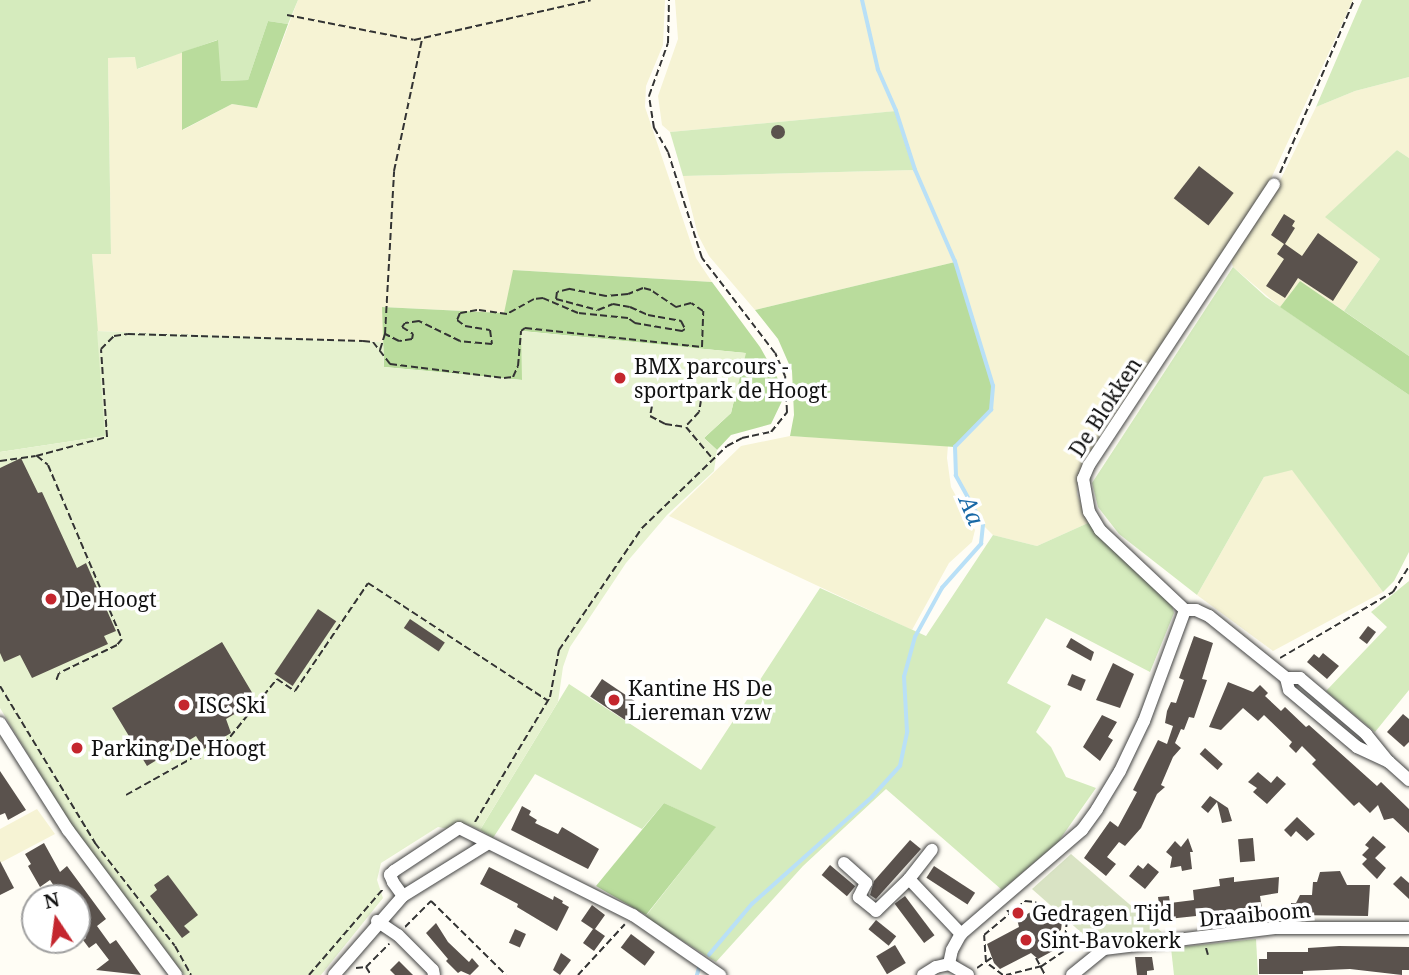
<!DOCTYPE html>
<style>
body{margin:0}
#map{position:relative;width:1409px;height:975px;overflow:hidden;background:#fffdf5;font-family:"Noto Serif",serif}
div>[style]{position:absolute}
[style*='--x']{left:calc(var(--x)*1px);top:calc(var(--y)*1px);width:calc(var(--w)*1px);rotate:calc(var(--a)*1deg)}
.farmland>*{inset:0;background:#f6f3d4}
.green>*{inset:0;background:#d5ebbd}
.forest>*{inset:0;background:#b9dc9c}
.cemetery>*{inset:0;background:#d9e3c4}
.pitch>*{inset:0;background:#e6f2cf}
.stream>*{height:3.5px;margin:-1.75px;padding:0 1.75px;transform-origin:1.75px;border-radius:1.75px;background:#b9e0f7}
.building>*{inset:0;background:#5a524d;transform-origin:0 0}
.round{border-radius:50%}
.path>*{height:2px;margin-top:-1px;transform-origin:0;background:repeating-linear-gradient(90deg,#333 0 7px,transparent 0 10.5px)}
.roads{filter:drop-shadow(0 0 2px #444) drop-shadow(0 0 2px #444)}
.minor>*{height:12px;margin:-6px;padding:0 6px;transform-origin:6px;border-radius:6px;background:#fff}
.dots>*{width:19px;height:19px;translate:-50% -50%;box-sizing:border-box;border:4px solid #fff;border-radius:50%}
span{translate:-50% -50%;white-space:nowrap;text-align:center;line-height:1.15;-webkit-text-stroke:7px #fff;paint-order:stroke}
.poi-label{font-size:21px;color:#111}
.left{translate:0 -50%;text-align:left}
.street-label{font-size:21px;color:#111}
.water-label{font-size:23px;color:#1768a6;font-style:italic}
.north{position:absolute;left:21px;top:884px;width:70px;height:70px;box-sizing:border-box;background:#fff;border:2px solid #a0a0a0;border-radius:50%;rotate:347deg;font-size:19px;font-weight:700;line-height:28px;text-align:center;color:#111}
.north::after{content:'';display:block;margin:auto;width:24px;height:32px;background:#c4262e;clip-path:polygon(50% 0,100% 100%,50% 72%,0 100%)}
</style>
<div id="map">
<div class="farmland">
<div style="clip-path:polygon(298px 0,665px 0,663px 45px,646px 86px,645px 107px,696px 258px,712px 282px,514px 270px,505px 313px,383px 307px,383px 342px,97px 331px,92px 254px,111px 254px,108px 58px,136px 57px,138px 69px,182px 52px,183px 130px,232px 104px,257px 108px)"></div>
<div style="clip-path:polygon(675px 0,1353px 0,1269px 183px,1277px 187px,1316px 107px,1355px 91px,1409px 77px,1409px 158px,1397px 150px,1326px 217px,1380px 259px,1344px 311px,1300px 281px,1280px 307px,1233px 267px,1228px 249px,1078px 475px,1077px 494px,1088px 523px,1037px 546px,993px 535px,983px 525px,956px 476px,955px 447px,990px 411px,955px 262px,755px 310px,709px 256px,698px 235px,683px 176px,915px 170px,897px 111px,670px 132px,662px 125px,658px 96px,678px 39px)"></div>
<div style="clip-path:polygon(790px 436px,948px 445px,947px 458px,951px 487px,975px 530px,972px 542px,949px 563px,912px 630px,669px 516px,741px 446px)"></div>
<div style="clip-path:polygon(1292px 469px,1383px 592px,1273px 651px,1197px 595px,1264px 477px)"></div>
<div style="clip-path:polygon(37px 809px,55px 834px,0 863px,0 829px)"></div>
</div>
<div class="green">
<div style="clip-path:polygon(0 0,298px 0,288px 24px,268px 21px,248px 80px,220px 81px,217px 40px,137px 69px,135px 57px,108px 58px,111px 254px,92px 254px,106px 436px,0 452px)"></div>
<div style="clip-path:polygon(1362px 0,1409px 0,1409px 77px,1355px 91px,1316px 107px)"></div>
<div style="clip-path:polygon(896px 111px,915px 170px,683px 176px,670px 132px)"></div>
<div style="clip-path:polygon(1397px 150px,1409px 158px,1409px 356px,1344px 311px,1380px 259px,1325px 217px)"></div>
<div style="clip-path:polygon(1233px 267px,1266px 297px,1409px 395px,1409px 552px,1394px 581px,1383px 592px,1292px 470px,1264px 477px,1197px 595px,1119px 534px,1098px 507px,1092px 483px)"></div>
<div style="clip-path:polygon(1088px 523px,1172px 605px,1174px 613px,1150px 672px,1046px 618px,1007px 683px,1051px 706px,1036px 732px,1051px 747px,1066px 777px,1096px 788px,1058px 842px,1002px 890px,886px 789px,803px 866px,716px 962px,645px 917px,715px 828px,664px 803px,642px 829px,535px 774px,493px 838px,480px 830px,569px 684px,701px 770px,820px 588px,926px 636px,993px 535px,1037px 546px)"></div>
<div style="clip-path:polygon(1409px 581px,1409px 690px,1375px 732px,1326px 691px,1387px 627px,1371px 612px)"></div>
<div style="clip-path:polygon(1256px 939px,1258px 975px,1174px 975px,1171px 948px)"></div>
</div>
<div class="forest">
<div style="clip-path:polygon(268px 21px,288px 24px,257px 108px,232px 104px,182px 130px,182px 52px,218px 40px,221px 81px,248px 80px)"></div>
<div style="clip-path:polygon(955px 262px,993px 386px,990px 410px,955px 447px,790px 436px,794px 415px,792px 371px,778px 339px,755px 310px)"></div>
<div style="clip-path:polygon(513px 270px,712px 282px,760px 347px,778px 379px,782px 401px,771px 424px,731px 435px,717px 450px,704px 438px,731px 413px,745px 353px,522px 331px,522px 380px,384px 367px,382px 307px,504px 313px)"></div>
<div style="clip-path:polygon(1300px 281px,1409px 356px,1409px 395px,1280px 307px)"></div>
<div style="clip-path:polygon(664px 803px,716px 827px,646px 915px,596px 886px)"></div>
</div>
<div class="cemetery">
<div style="clip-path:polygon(1071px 854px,1164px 934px,1092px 942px,1032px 889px)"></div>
</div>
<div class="pitch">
<div style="clip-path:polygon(97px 331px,383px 342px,384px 367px,522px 380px,521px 331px,746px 353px,731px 413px,704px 438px,717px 450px,714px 471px,667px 515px,626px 563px,570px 647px,563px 667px,558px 702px,480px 830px,466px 824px,449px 829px,438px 827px,381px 863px,377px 880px,383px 898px,321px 975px,184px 975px,71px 825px,0 708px,0 452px,105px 436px)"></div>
</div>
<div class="stream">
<div style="--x:709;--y:955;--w:67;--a:-49.9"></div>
<div style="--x:752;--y:904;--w:161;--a:-41.7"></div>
<div style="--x:872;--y:797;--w:42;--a:-47.9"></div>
<div style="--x:900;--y:766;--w:35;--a:-78"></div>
<div style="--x:907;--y:732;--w:55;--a:-93.1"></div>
<div style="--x:904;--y:677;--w:41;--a:-74.6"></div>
<div style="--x:915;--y:637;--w:56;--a:-61.1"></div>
<div style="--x:942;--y:588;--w:59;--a:-48.4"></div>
<div style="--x:981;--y:544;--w:19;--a:-84"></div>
<div style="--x:983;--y:525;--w:56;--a:-118.9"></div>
<div style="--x:956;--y:476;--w:29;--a:-92"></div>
<div style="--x:955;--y:447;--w:52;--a:-45.8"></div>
<div style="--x:991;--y:410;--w:24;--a:-85"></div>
<div style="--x:993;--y:386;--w:130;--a:-107"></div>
<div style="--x:955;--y:262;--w:100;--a:-113.5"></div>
<div style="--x:915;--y:170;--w:62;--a:-107.9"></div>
<div style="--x:896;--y:111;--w:45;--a:-113.7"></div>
<div style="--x:878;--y:70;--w:72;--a:-102.9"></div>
<div style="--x:697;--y:975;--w:7;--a:-74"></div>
</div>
<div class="building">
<div class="round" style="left:771px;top:125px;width:14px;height:14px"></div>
<div style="left:1199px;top:166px;width:44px;height:41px;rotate:38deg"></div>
<div style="clip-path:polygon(1284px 214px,1295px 221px,1292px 226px,1295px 228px,1285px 244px,1302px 256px,1318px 233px,1358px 262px,1333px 301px,1298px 278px,1285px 298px,1266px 286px,1284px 259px,1277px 254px,1284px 244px,1271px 235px)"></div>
<div style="clip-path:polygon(21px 458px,38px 493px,42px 492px,77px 568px,86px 563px,116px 631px,104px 636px,108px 644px,32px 678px,20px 655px,4px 662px,0 653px,0 468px)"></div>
<div style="left:318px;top:609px;width:22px;height:78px;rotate:34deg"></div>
<div style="left:410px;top:619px;width:42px;height:11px;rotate:34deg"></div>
<div style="left:1368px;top:626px;width:10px;height:15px;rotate:37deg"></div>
<div style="clip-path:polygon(1194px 636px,1213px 643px,1202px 679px,1207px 680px,1194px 718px,1189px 717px,1184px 730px,1181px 729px,1175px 743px,1181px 748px,1173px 757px,1161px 785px,1165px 787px,1157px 794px,1141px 828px,1125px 846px,1119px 842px,1107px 857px,1116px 864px,1106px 876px,1084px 858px,1110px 821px,1118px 827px,1137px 792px,1133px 790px,1158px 740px,1167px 744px,1173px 726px,1165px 723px,1167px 711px,1171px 702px,1176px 703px,1184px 680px,1179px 678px)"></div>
<div style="clip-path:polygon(1071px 638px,1094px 652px,1091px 661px,1066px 647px)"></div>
<div style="clip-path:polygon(222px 642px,257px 701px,226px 719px,231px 733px,204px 749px,196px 736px,147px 766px,112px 708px)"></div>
<div style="clip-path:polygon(1323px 653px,1339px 666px,1327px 679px,1307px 662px,1314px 654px,1319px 658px)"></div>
<div style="clip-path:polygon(1113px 663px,1134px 674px,1120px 708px,1096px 700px)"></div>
<div style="left:1072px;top:674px;width:15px;height:12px;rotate:23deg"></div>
<div style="left:602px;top:679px;width:42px;height:21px;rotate:34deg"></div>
<div style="clip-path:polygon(1228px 682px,1253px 692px,1260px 685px,1268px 693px,1265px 696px,1281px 711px,1285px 707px,1306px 727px,1309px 725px,1377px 786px,1381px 782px,1409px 809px,1409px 833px,1393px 818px,1384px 820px,1378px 805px,1370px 813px,1359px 802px,1354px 806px,1312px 764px,1316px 760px,1302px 746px,1296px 753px,1289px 746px,1292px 742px,1264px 715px,1258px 721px,1243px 708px,1221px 730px,1209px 727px)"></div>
<div style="clip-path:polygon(1403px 714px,1409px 719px,1409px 742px,1404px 747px,1387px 732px)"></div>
<div style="clip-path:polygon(1102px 715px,1117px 722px,1108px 737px,1113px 740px,1100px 761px,1083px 747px)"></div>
<div style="left:1205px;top:748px;width:24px;height:8px;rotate:42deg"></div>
<div style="clip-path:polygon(0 771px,26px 810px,8px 820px,5px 813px,0 815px)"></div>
<div style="clip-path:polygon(1258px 772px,1271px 783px,1277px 776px,1286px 784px,1267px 804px,1253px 792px,1257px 788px,1248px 782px)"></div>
<div style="clip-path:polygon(1210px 796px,1228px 808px,1232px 821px,1222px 823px,1217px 802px,1208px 813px,1201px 807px)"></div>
<div style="clip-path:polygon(522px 806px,531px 811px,529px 815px,537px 820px,535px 823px,558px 834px,562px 827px,599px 849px,588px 869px,511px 830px)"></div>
<div style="clip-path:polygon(1297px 817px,1315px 834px,1307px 841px,1296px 831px,1291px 837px,1284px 830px)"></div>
<div style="clip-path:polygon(1373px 836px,1386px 847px,1375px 858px,1386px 868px,1377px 879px,1362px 864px,1367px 859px,1362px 855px,1369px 848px,1365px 845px)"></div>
<div style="clip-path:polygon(1188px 838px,1193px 852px,1190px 852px,1192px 869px,1182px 871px,1181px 866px,1170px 868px,1172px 857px,1166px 852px,1175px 841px,1181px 847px)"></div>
<div style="left:1253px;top:838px;width:23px;height:15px;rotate:85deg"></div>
<div style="clip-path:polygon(910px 840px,921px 849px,876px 899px,870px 895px,874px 881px)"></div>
<div style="clip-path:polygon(44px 843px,60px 872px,67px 866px,106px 919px,97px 926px,110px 944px,116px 940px,141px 975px,96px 970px,109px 960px,96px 943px,89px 948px,83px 940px,86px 938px,77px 926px,77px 898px,62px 898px,50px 880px,40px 887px,28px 866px,31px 864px,25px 854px)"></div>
<div style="clip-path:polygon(0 861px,14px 888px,0 895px)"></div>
<div style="clip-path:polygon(1148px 863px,1159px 872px,1145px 889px,1129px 876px,1138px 865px,1143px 869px)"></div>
<div style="left:830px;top:865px;width:33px;height:13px;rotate:40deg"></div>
<div style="left:934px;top:866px;width:49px;height:14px;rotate:33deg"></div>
<div style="clip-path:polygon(489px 867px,553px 900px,554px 896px,563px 901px,562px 903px,569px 907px,557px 931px,517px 907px,518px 904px,480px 884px)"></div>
<div style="clip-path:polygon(1340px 871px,1347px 885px,1370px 885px,1368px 916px,1291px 915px,1291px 903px,1296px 903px,1300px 895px,1312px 895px,1313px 882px,1317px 882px,1320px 872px)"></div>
<div style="clip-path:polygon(168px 875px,198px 915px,184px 926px,190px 932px,182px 938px,150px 896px,157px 890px,154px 885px)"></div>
<div style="clip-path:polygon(1401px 876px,1409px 883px,1409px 899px,1393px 884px)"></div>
<div style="clip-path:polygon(1234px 877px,1234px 882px,1279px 877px,1278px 893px,1260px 896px,1262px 909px,1168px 919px,1167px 911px,1160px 911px,1158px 897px,1169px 896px,1170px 903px,1194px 900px,1193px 890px,1220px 886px,1219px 879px)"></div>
<div style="left:905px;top:896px;width:49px;height:13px;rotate:53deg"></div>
<div style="clip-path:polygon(592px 905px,605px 915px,595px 929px,605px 936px,594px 951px,583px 943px,593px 929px,581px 921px)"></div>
<div style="clip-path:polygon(1031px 912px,1036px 913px,1041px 922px,1056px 916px,1062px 922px,1061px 930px,1054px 934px,1060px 947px,1038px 959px,1031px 953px,1000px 969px,994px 963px,987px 944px,1019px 927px,1017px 919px)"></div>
<div style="left:876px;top:920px;width:26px;height:12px;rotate:39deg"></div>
<div style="clip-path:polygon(436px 923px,448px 942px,469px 962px,472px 958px,479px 966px,470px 975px,461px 971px,458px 973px,446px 961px,448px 959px,426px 933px)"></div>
<div style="left:515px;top:929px;width:12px;height:15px;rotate:24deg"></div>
<div style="left:631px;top:934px;width:30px;height:17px;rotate:37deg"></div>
<div style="left:895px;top:945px;width:21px;height:22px;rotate:59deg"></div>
<div style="clip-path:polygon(1339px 946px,1409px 947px,1409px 970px,1402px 970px,1402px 975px,1350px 969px,1303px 971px,1303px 974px,1259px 974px,1259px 959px,1267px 959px,1267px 952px,1308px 952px,1308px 948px)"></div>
<div style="clip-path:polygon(561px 953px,571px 960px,560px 975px,553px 970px)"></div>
<div style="clip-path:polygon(1135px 957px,1152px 957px,1154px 970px,1147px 971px,1147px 975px,1137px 975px)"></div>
<div style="clip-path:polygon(399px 961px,413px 975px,395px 975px,390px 970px)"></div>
</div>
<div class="path">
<div style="--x:287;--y:15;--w:129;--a:11.1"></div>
<div style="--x:414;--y:40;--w:181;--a:-12.7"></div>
<div style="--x:1280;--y:173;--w:188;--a:-66.8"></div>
<div style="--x:380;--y:350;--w:17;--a:-73"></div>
<div style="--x:385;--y:334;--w:163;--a:-86.8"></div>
<div style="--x:394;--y:171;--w:135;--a:-78"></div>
<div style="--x:657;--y:390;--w:35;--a:0"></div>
<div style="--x:692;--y:390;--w:6;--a:39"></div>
<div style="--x:697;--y:394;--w:7;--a:56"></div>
<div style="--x:701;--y:400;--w:12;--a:99"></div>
<div style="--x:699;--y:412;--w:19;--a:133"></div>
<div style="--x:652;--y:406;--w:10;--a:101"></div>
<div style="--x:650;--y:416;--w:17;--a:28"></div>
<div style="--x:665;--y:424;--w:21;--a:8"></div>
<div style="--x:686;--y:427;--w:40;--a:50"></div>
<div style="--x:37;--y:456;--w:14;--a:39"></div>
<div style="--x:48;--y:465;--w:189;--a:67"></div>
<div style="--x:122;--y:639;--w:8;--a:130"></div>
<div style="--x:117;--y:645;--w:64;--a:154.2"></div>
<div style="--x:59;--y:673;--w:9;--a:111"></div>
<div style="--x:0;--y:461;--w:36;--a:-8"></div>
<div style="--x:36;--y:456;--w:73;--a:-15"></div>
<div style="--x:107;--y:437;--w:88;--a:-93.9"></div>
<div style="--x:101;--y:349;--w:18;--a:-45"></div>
<div style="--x:114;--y:336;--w:14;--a:-8"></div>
<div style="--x:128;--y:334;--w:235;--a:1.7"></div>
<div style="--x:363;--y:341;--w:10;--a:6"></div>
<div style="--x:373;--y:342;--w:28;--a:52"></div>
<div style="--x:390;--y:364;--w:115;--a:7"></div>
<div style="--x:504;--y:378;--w:9;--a:-6"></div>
<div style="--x:513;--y:377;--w:12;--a:-66"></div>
<div style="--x:518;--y:366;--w:35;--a:-85"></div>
<div style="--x:521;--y:331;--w:5;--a:-37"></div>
<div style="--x:525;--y:328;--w:178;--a:6.1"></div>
<div style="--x:702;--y:347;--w:36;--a:-88"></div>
<div style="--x:703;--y:311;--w:14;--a:-146"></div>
<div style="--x:691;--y:303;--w:16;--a:165"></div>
<div style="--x:676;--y:307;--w:30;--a:-146"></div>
<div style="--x:651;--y:290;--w:8;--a:-166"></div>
<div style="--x:643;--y:288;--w:16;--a:158"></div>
<div style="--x:628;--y:294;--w:22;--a:175"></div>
<div style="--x:606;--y:296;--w:38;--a:-169"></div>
<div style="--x:569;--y:289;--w:12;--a:166"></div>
<div style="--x:557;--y:292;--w:7;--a:98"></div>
<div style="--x:556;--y:299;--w:43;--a:14.7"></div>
<div style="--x:598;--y:310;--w:16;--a:-22"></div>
<div style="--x:613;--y:304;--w:17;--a:10"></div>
<div style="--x:630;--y:307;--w:20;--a:24"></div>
<div style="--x:648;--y:315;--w:34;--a:10"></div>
<div style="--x:681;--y:321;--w:9;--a:63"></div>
<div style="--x:685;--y:329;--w:4;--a:146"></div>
<div style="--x:682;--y:331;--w:48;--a:-170.3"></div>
<div style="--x:635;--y:323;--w:9;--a:-144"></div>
<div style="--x:628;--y:318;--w:50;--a:-174.3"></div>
<div style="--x:578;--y:313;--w:38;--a:-157"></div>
<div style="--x:543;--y:298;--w:9;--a:174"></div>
<div style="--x:534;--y:299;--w:31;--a:151"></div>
<div style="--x:507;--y:314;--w:30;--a:-172"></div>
<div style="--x:477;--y:310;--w:17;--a:170"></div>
<div style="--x:460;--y:313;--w:8;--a:113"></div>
<div style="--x:457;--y:320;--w:10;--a:37"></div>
<div style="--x:465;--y:326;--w:25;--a:9"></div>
<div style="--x:490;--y:330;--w:14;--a:82"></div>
<div style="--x:492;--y:344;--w:32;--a:-175"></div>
<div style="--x:460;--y:341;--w:46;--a:-154"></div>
<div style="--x:419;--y:321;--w:14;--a:172"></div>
<div style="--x:405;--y:323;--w:5;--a:127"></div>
<div style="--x:402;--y:327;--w:13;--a:32"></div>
<div style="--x:413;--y:334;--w:5;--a:101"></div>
<div style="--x:412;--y:339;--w:13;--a:171"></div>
<div style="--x:399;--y:341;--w:16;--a:-153"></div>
<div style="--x:1280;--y:658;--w:131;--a:-30.3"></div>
<div style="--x:1393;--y:592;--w:31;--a:-58"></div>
<div style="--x:0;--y:686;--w:184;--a:58.8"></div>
<div style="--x:95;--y:843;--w:130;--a:52.2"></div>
<div style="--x:175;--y:946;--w:33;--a:61"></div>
<div style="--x:126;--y:795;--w:78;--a:-29.2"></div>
<div style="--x:194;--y:757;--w:16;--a:4"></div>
<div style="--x:210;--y:758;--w:9;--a:-36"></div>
<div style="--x:217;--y:753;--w:95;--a:-51"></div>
<div style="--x:277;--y:679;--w:22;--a:34"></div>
<div style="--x:295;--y:691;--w:130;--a:-55.9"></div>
<div style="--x:368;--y:583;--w:214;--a:33.2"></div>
<div style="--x:475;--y:822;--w:146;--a:-59"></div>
<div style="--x:550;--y:697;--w:48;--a:-79.2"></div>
<div style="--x:559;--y:650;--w:148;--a:-55.8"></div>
<div style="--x:642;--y:528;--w:118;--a:-44"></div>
<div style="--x:727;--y:446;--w:17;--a:-28"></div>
<div style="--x:742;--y:438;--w:30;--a:-12"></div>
<div style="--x:771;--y:432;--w:26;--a:-51"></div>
<div style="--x:787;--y:412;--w:36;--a:-93"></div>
<div style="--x:785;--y:376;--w:25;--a:-113"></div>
<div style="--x:775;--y:353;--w:120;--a:-127.5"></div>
<div style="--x:702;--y:258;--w:111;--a:-107.8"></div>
<div style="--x:668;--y:152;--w:28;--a:-120"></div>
<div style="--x:654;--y:128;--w:32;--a:-99"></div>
<div style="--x:649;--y:96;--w:56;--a:-70.3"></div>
<div style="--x:668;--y:43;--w:43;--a:-88.7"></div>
<div style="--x:1007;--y:910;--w:16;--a:45"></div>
<div style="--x:405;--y:927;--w:37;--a:-45"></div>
<div style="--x:431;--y:901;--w:105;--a:44.6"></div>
<div style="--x:1206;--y:948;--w:7;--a:74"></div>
<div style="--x:1036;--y:958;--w:19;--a:62"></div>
<div style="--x:366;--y:967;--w:33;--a:-45"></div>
<div style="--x:356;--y:968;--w:10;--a:-6"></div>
<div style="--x:366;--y:967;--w:9;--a:58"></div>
<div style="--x:977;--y:968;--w:19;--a:-35"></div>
<div style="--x:309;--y:975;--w:113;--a:-49.3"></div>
<div style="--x:578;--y:975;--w:69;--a:-47.3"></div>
<div style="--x:1003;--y:975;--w:21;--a:-143"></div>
<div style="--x:986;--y:962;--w:27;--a:-94"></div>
<div style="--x:984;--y:935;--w:53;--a:-39.7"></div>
<div style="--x:1025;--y:901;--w:10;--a:6"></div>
<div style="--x:1035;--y:902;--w:37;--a:29"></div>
<div style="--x:1067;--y:920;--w:31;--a:96"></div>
<div style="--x:1064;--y:951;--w:27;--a:146"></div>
<div style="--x:1042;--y:966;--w:37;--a:166"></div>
</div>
<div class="roads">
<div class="minor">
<div style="--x:1185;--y:610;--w:117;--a:-136.7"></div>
<div style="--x:1100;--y:530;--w:21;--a:-121"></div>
<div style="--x:1089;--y:512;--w:34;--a:-100"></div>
<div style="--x:1083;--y:479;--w:15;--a:-67"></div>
<div style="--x:1089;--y:465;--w:336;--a:-56.6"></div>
<div style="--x:1185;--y:610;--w:11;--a:0"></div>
<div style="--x:1196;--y:610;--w:14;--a:25"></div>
<div style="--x:1209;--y:616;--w:99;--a:38.8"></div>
<div style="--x:1286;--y:678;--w:12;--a:76"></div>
<div style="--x:1289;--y:690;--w:89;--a:40"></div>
<div style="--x:1357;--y:747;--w:35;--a:25"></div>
<div style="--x:1286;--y:678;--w:14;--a:0"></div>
<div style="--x:1300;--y:678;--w:87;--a:40.3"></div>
<div style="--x:1366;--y:734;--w:36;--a:51"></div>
<div style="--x:1389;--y:762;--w:27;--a:42"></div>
<div style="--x:0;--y:723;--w:127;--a:57.6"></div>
<div style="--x:68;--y:830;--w:181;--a:53.3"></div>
<div style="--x:844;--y:863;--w:30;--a:42"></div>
<div style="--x:866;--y:883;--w:16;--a:117"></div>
<div style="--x:859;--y:897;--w:22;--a:39"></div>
<div style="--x:876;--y:911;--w:46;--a:-44.1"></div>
<div style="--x:909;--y:879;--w:37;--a:-52"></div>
<div style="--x:909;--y:879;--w:76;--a:46.6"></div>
<div style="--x:403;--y:896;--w:17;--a:-126"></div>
<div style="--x:393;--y:882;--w:8;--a:-113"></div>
<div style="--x:390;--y:875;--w:6;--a:-45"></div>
<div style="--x:394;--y:871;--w:78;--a:-33.5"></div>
<div style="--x:459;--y:828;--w:195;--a:26.6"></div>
<div style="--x:633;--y:915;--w:106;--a:34.6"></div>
<div style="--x:377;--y:921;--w:25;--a:34"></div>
<div style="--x:398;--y:935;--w:49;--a:45"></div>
<div style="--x:433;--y:970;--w:5;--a:79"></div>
<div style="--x:949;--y:964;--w:14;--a:-78"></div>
<div style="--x:952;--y:950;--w:18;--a:-61"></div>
<div style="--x:961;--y:934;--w:160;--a:-40.7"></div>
<div style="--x:1082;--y:830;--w:26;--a:-54"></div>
<div style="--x:1097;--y:809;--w:44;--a:-58.8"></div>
<div style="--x:1120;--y:771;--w:55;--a:-64.4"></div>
<div style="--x:1144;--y:721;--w:118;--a:-69.7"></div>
<div style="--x:334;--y:975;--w:105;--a:-48.9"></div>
<div style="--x:403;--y:896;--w:99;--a:-31.8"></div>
<div style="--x:923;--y:975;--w:15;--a:-32"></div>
<div style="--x:936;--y:967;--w:13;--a:-13"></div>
<div style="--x:949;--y:964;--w:22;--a:30"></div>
<div style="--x:1072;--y:975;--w:41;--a:-39.1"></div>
<div style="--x:1104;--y:949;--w:172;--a:-7"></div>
<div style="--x:1275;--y:928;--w:134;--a:0"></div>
</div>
</div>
<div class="dots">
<div style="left:620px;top:378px;background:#c4262e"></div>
<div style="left:51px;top:599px;background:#c4262e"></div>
<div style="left:614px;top:700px;background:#c4262e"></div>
<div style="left:184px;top:705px;background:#c4262e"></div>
<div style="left:77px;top:748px;background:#c4262e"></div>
<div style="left:1018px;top:913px;background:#c4262e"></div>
<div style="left:1026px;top:940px;background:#c4262e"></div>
</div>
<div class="poi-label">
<span class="left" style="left:634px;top:378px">BMX parcours -<br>sportpark de Hoogt</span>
<span class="left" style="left:65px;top:599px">De Hoogt</span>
<span class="left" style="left:628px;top:700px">Kantine HS De<br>Liereman vzw</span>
<span class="left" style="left:198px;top:705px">ISC Ski</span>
<span class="left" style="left:91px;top:748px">Parking De Hoogt</span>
<span class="left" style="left:1032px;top:913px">Gedragen Tijd</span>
<span class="left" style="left:1040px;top:940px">Sint-Bavokerk</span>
</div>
<div class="street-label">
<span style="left:1105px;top:407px;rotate:-57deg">De Blokken</span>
<span style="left:1255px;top:914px;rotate:-5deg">Draaiboom</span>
</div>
<div class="water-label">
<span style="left:972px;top:510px;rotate:67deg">Aa</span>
</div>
<div class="north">N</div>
</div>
